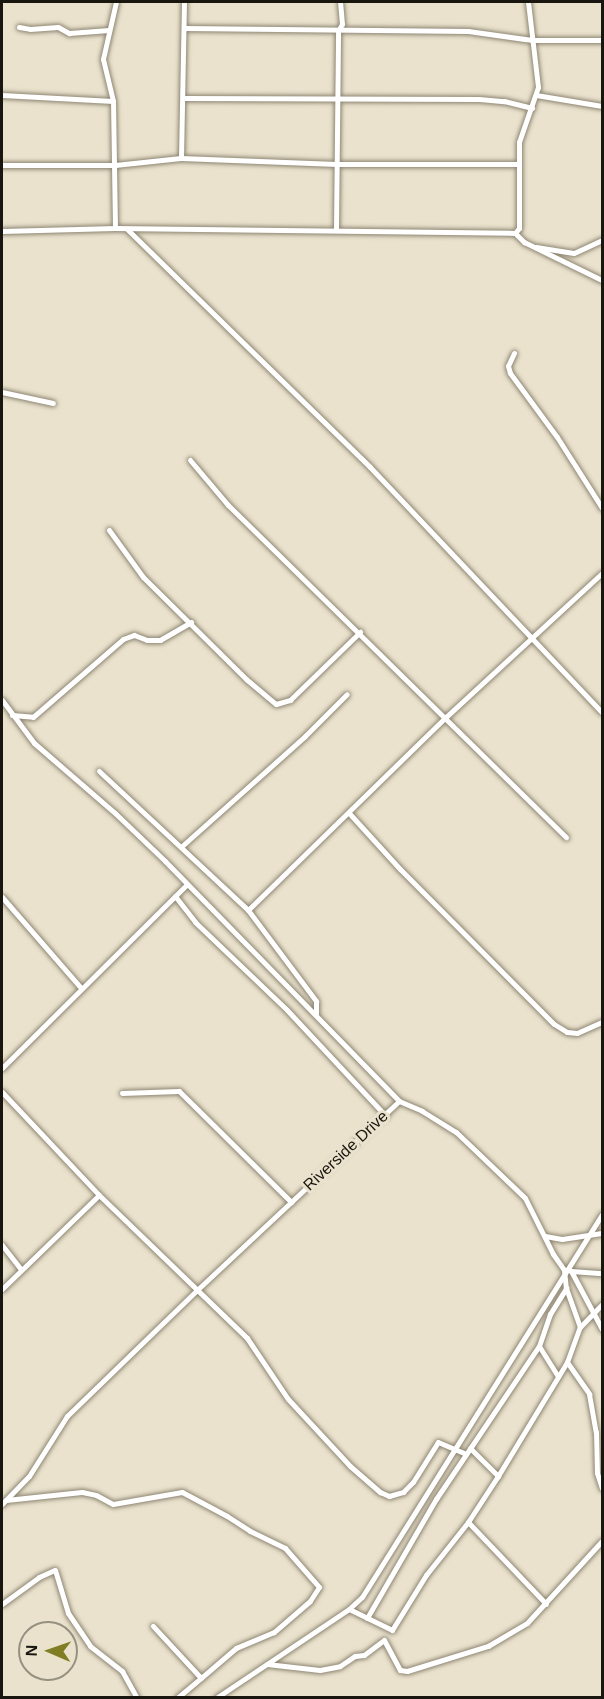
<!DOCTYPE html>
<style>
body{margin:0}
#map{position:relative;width:604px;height:1699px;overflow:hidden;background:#eae2cd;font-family:Helvetica,sans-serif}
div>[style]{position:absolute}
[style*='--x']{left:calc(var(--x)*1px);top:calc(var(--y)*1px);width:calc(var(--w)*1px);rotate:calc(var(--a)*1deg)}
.roads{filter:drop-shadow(0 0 2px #8e8673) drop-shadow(0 0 2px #8e8673)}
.minor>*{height:5px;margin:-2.5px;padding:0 2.5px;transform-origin:2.5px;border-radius:2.5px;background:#fff}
span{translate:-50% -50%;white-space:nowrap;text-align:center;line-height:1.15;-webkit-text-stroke:6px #eae2cd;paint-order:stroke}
.street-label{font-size:16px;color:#19160f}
.frame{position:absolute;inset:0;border:3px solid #19160f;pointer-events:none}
.north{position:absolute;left:18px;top:1621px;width:60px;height:60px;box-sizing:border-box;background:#eae2cd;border:2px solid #969081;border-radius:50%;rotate:272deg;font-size:16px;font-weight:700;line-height:24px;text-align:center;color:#19160f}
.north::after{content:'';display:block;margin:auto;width:21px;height:27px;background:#817d24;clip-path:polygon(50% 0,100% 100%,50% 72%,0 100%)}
</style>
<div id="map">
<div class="roads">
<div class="minor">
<div style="--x:19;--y:27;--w:11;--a:10"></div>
<div style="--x:30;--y:29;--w:28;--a:-4"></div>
<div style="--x:58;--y:27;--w:13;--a:29"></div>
<div style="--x:69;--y:33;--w:40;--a:-4.3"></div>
<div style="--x:184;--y:28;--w:284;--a:0.6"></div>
<div style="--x:468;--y:31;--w:65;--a:8"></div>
<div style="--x:532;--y:40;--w:70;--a:0"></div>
<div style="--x:2;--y:95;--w:111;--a:3.1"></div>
<div style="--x:536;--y:95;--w:67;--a:9.5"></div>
<div style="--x:184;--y:98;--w:295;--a:0.2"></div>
<div style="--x:479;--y:99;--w:25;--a:5"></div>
<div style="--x:504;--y:101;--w:29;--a:14"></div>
<div style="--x:181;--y:158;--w:156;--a:-88.9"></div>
<div style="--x:2;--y:165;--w:113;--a:0"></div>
<div style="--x:115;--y:165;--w:66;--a:-6.1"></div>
<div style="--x:181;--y:158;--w:156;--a:2.2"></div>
<div style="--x:337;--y:164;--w:180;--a:0"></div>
<div style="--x:115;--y:228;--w:127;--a:-90.9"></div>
<div style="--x:113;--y:101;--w:43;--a:-103.4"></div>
<div style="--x:103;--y:59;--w:58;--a:-77.2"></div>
<div style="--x:127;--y:229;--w:340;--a:44.4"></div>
<div style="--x:370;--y:467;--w:337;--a:46.6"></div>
<div style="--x:336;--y:229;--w:198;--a:-89.4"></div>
<div style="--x:338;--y:31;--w:8;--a:-60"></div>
<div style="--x:342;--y:24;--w:22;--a:-95"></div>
<div style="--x:2;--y:231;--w:113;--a:-1.5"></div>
<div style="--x:115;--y:228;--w:400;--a:0.7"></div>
<div style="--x:515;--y:233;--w:6;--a:-51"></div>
<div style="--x:519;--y:228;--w:86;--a:-90"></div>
<div style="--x:519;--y:142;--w:58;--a:-70.9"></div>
<div style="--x:538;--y:87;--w:86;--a:-96.7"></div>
<div style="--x:515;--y:233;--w:13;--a:45"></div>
<div style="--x:524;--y:242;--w:87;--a:26"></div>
<div style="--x:536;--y:247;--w:38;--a:9"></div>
<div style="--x:574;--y:253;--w:31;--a:-25"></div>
<div style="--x:514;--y:353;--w:14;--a:115"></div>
<div style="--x:508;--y:366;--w:7;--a:74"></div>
<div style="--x:510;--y:373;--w:79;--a:53.7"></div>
<div style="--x:557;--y:437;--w:84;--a:57.6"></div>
<div style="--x:2;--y:392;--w:52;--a:12.2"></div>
<div style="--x:190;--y:460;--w:59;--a:49.8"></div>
<div style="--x:228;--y:505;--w:474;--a:44.5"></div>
<div style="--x:109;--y:530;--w:58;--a:54.1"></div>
<div style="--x:143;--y:577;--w:145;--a:44.7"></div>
<div style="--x:246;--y:679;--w:39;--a:40"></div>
<div style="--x:276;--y:704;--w:15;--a:-16"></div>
<div style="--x:290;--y:700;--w:98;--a:-44.2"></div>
<div style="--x:2;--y:700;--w:54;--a:53.3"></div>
<div style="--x:34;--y:743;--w:108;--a:40.9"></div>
<div style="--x:116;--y:814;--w:68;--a:43.8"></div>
<div style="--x:165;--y:861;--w:335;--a:45.7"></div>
<div style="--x:399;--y:1101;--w:277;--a:136.9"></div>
<div style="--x:197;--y:1290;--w:181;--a:135.9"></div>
<div style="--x:67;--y:1416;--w:71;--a:122.3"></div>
<div style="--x:29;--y:1476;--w:39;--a:134"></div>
<div style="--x:12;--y:715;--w:21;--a:5"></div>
<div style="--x:33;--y:717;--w:119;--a:-40.9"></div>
<div style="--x:123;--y:639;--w:12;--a:-20"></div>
<div style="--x:134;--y:635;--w:14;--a:21"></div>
<div style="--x:147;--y:640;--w:13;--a:0"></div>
<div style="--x:160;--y:640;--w:36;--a:-30"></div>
<div style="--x:99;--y:771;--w:204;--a:43"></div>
<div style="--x:248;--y:910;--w:114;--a:53.2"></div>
<div style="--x:316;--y:1001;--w:12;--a:90"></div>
<div style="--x:349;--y:813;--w:76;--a:47.7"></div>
<div style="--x:400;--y:869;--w:218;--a:45.2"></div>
<div style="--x:554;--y:1024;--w:15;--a:32"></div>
<div style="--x:567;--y:1032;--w:10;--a:6"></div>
<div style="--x:577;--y:1033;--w:27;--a:-24"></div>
<div style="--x:182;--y:846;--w:165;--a:-41.8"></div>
<div style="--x:305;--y:736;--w:59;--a:-45"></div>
<div style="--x:175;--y:896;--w:33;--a:52"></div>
<div style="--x:195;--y:922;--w:127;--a:43.7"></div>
<div style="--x:287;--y:1010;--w:145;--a:47"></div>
<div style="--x:2;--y:897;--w:121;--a:49"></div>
<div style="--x:248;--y:910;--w:277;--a:-44.3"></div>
<div style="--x:446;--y:717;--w:212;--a:-42.7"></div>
<div style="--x:2;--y:1068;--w:260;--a:-44.8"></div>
<div style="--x:2;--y:1092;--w:141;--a:46.7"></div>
<div style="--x:99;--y:1195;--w:206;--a:44"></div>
<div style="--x:247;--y:1338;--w:73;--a:56.1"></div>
<div style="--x:288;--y:1399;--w:91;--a:47.2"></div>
<div style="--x:350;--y:1466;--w:40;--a:41"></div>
<div style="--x:380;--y:1492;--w:10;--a:24"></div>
<div style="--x:389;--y:1496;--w:15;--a:-16"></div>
<div style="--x:403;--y:1492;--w:14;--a:-45"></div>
<div style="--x:413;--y:1482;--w:47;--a:-58"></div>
<div style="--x:438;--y:1442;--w:30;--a:23"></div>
<div style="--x:122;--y:1093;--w:57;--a:-2"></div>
<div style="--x:179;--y:1091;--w:158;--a:44.7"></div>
<div style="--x:399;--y:1101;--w:25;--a:23"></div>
<div style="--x:422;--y:1111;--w:40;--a:32"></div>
<div style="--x:456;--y:1132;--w:95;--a:43.7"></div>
<div style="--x:525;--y:1198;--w:63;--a:63.4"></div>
<div style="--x:553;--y:1254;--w:19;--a:55"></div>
<div style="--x:564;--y:1270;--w:18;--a:84"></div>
<div style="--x:566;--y:1288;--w:41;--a:70.3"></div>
<div style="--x:545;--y:1236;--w:17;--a:10"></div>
<div style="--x:562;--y:1239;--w:40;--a:-8.5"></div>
<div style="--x:2;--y:1245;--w:31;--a:52"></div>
<div style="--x:571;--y:1271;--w:66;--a:61.9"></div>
<div style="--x:571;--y:1271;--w:31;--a:4"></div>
<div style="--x:2;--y:1289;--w:135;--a:-44.1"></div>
<div style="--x:539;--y:1346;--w:36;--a:58"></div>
<div style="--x:567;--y:1362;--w:39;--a:55"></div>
<div style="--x:589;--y:1394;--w:39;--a:80"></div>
<div style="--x:596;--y:1432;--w:41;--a:88.6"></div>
<div style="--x:597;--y:1473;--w:16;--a:72"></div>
<div style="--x:470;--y:1448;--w:40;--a:45"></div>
<div style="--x:498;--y:1476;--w:133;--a:-58.8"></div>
<div style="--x:567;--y:1362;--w:37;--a:-70"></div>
<div style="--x:580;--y:1327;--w:32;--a:-46"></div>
<div style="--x:6;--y:1500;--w:76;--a:-6"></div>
<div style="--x:82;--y:1492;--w:14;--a:12"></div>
<div style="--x:96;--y:1495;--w:19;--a:28"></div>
<div style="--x:113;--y:1504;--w:70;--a:-9.9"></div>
<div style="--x:182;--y:1492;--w:51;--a:28.1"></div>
<div style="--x:227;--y:1516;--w:27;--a:33"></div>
<div style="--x:250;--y:1531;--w:39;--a:26"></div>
<div style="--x:285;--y:1548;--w:52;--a:48.9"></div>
<div style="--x:319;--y:1587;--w:17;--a:123"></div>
<div style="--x:310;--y:1601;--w:48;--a:139.3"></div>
<div style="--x:274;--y:1632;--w:41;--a:157.2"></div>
<div style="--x:236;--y:1648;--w:46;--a:139.4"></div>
<div style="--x:201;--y:1678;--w:71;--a:-132.7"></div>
<div style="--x:468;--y:1522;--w:113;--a:46.4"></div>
<div style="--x:2;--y:1604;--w:46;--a:-36.1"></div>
<div style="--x:39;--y:1577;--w:17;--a:-24"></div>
<div style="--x:55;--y:1570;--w:45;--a:73.2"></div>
<div style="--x:68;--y:1613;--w:40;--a:56"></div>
<div style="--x:90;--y:1646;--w:41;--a:38"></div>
<div style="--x:122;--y:1671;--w:31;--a:61"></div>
<div style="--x:349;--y:1609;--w:48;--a:26"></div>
<div style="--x:392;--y:1630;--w:65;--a:-58.3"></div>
<div style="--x:426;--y:1575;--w:68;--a:-51.6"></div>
<div style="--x:468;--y:1522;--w:55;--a:-56.9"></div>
<div style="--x:367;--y:1618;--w:138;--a:-59.9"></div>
<div style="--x:436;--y:1499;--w:184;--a:-56.1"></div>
<div style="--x:539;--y:1346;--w:34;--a:-71"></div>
<div style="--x:550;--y:1314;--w:31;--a:-58"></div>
<div style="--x:267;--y:1664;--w:53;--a:6.5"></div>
<div style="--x:320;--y:1670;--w:20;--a:-11"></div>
<div style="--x:340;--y:1666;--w:18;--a:-34"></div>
<div style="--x:355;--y:1656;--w:9;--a:-6"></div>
<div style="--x:364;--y:1655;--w:25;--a:-37"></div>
<div style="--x:384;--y:1640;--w:34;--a:62"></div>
<div style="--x:400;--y:1670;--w:7;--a:8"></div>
<div style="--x:407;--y:1671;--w:85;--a:-17.2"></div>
<div style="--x:488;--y:1646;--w:45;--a:-30.5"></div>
<div style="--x:527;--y:1623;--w:111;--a:-47.6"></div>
<div style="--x:177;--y:1698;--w:31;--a:-40"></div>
<div style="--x:216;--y:1698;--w:160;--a:-33.8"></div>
<div style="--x:349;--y:1609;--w:18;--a:-43"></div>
<div style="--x:362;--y:1597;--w:452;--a:-57.9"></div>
</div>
</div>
<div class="street-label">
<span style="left:346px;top:1151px;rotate:-43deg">Riverside Drive</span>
</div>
<div class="frame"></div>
<div class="north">N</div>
</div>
